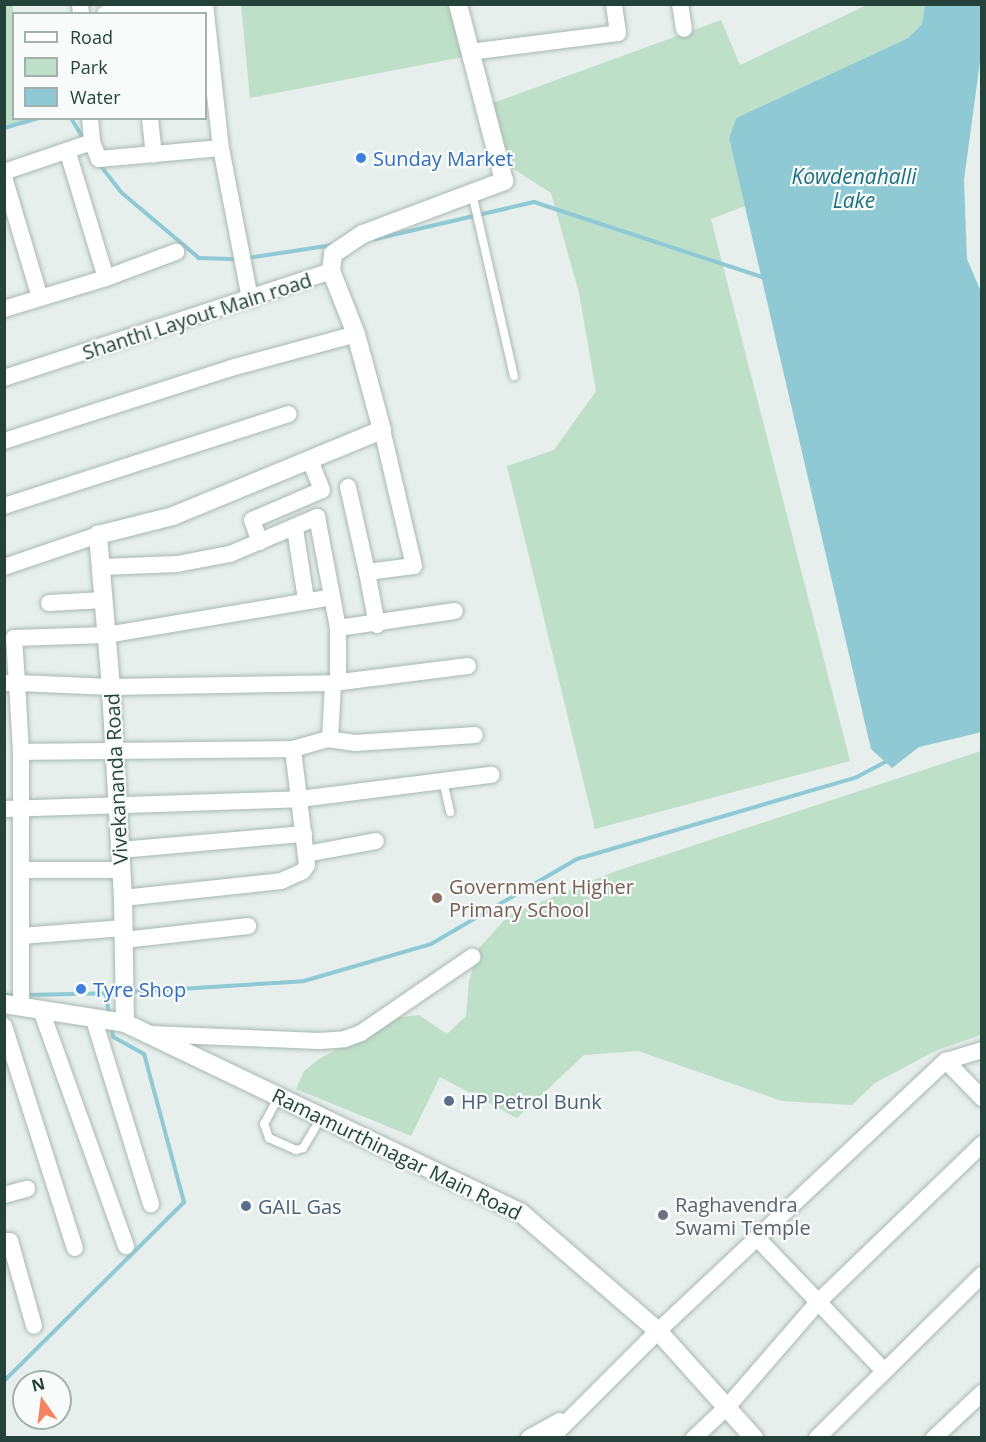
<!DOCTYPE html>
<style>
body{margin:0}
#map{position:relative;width:986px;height:1442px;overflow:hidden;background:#e6efeb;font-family:"Open Sans",sans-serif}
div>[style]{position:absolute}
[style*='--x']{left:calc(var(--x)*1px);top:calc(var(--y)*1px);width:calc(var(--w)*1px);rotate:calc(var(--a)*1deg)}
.green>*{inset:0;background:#bfe0c8}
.water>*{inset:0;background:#8ec9d4}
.stream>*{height:4px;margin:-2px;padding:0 2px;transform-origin:2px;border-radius:2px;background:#8ec9d4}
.roads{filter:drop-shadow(0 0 2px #a8b8b2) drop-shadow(0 0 2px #a8b8b2)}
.lane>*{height:8px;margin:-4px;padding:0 4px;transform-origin:4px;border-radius:4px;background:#fff}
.street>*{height:16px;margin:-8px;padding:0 8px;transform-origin:8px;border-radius:8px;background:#fff}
.secondary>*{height:18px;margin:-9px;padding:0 9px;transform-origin:9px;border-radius:9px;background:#fff}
.dots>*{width:16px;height:16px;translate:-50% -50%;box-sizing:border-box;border:3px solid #f7fbf9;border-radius:50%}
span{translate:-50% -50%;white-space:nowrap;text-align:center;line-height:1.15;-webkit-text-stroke:4.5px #f7fbf9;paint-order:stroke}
.shop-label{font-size:20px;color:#366cbe}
.left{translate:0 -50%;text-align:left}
.street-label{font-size:20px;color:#24423a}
.education-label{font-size:20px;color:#785e54}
.service-label{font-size:20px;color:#4e5e75}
.worship-label{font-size:20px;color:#5b616d}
.water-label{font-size:21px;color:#1c6f80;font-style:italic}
.frame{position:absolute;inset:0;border:6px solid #24423a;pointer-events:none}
.legend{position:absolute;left:12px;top:12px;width:195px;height:108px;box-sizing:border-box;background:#f7fbf9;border:2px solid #a3b1ad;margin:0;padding:8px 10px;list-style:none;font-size:18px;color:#24423a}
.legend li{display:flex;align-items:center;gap:12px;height:30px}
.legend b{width:30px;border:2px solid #a3b1ad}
.north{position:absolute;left:12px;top:1370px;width:60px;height:60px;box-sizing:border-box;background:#f7fbf9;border:2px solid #a3b1ad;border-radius:50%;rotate:346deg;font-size:16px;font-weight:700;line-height:24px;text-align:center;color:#24423a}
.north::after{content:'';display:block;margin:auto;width:21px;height:27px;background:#f4845f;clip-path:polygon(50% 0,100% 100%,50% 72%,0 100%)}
</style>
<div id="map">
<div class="green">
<div style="clip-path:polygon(5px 4px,12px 5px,14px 13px,14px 118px,32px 119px,5px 126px)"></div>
<div style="clip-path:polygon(241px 5px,450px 5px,463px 57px,250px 98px)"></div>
<div style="clip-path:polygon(867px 5px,925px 5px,922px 24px,908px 38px,736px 118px,729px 138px,745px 206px,711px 219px,850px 761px,595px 829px,507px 466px,554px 450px,596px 391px,579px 293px,551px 193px,512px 168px,493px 103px,721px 20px,740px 65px)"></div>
<div style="clip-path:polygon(981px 751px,981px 1035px,937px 1050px,875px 1083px,852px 1105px,782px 1101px,638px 1051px,584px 1055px,517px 1118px,440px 1077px,411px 1136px,296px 1089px,304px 1071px,319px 1059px,393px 1018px,419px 1015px,447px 1034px,466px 1016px,469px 981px,479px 948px,509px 915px,616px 871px)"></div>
</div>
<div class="water">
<div style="clip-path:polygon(925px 5px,981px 5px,981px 54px,964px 180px,967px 259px,982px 294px,982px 732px,919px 747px,892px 768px,871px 749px,729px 138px,736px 118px,908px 38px,922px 24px)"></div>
</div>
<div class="stream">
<div style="--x:71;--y:118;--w:27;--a:59"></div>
<div style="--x:4;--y:128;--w:36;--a:-16"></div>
<div style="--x:100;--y:165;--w:36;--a:52"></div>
<div style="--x:122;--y:193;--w:101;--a:40.2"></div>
<div style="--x:199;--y:258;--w:38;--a:2"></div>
<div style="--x:375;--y:239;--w:163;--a:-13.1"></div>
<div style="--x:534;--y:202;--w:243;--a:18.2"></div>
<div style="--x:248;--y:258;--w:86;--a:-8.7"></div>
<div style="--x:131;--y:992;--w:173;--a:-3.6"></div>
<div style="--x:304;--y:981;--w:132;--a:-16.2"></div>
<div style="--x:431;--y:944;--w:169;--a:-30.2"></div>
<div style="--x:577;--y:859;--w:292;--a:-16.3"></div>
<div style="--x:857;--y:777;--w:36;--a:-28"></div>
<div style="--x:106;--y:994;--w:22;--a:82"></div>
<div style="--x:4;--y:995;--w:12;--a:0"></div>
<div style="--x:26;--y:995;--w:95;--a:-1.2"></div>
<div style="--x:4;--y:1381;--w:254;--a:-44.8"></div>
<div style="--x:184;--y:1202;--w:153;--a:-105.1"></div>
<div style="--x:144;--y:1054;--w:35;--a:-151"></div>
<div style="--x:113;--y:1037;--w:10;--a:-101"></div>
</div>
<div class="roads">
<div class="lane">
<div style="--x:472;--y:193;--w:188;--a:77.1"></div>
<div style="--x:443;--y:781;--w:32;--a:77"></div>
<div style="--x:279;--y:1096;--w:32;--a:118"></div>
<div style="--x:264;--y:1124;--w:15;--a:70"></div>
<div style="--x:269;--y:1138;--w:30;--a:24"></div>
<div style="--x:296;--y:1150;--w:7;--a:-16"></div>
<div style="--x:303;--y:1148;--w:37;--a:-59"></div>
</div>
<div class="street">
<div style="--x:80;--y:4;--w:10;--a:84"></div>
<div style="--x:205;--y:4;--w:145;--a:83.7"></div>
<div style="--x:221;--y:148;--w:154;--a:79.1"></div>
<div style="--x:680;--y:4;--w:25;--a:81"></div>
<div style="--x:105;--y:14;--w:92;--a:-6.3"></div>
<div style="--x:470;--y:52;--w:149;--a:-7.3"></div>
<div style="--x:618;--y:33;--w:29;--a:-98"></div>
<div style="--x:90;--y:118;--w:24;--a:85"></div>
<div style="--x:92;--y:142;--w:18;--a:68"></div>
<div style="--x:99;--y:159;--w:122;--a:-5.2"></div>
<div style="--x:150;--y:118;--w:37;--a:84"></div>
<div style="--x:4;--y:172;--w:93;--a:-18.8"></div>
<div style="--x:4;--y:177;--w:126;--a:73.4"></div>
<div style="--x:106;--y:278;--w:75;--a:-20.4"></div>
<div style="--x:4;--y:309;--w:107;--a:-16.9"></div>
<div style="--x:106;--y:278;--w:131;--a:-106.9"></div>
<div style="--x:4;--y:378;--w:344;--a:-18.1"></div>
<div style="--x:4;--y:441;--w:238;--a:-17.8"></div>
<div style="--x:231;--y:368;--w:130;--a:-15.2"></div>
<div style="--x:348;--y:487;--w:87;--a:77.4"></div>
<div style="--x:4;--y:506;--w:299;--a:-17.9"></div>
<div style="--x:295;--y:529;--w:71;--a:81.1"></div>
<div style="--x:260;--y:542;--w:23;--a:-110"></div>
<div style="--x:252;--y:520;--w:76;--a:-23.2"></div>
<div style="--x:322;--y:490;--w:32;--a:-112"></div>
<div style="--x:4;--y:567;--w:99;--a:-18.8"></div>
<div style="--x:103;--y:567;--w:74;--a:-2.3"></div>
<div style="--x:177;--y:564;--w:54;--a:-10.7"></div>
<div style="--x:230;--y:554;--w:95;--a:-23"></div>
<div style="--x:317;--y:517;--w:113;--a:79.3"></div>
<div style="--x:338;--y:628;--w:55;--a:90"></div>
<div style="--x:49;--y:603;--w:55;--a:-3.1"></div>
<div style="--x:377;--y:625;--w:54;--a:-100.7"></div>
<div style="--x:367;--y:572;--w:47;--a:-7.3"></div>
<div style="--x:414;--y:566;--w:140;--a:-103.2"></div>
<div style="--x:338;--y:628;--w:118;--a:-8.3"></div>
<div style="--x:4;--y:683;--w:13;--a:0"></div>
<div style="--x:17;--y:683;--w:45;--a:-93.8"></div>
<div style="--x:14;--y:638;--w:92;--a:-1.9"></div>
<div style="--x:106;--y:635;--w:229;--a:-9.5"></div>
<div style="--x:330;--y:739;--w:56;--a:-86.9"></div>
<div style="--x:21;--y:752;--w:272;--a:-0.6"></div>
<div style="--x:4;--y:809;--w:296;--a:-1.9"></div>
<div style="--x:300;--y:799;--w:193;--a:-7.2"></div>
<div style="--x:120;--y:850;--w:185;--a:-5"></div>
<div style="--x:306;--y:854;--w:71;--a:-10.5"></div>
<div style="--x:21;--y:870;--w:99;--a:0"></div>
<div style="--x:123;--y:898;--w:159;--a:-6.1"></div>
<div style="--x:281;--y:881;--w:24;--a:-24"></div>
<div style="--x:303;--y:871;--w:7;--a:-56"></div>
<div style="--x:307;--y:865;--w:117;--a:-96.9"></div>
<div style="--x:293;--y:749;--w:35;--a:-16"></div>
<div style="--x:327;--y:739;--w:28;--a:8"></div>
<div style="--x:355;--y:743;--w:120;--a:-3.8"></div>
<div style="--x:21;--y:936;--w:103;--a:-4.4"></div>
<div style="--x:124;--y:940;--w:125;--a:-6.4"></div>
<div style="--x:21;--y:1007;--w:255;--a:-90"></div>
<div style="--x:21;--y:752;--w:69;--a:-93.3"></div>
<div style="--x:17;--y:683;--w:94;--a:2.4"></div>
<div style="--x:111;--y:687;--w:222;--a:-1"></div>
<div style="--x:333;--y:683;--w:136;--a:-7.2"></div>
<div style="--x:41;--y:1010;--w:251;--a:70.2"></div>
<div style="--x:94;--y:1020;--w:193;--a:72.8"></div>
<div style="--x:4;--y:1026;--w:233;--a:72.3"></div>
<div style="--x:150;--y:1034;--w:169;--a:2.4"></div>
<div style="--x:319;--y:1041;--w:26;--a:-4"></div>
<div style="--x:345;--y:1039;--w:17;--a:-21"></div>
<div style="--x:361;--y:1033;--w:135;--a:-34.4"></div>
<div style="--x:946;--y:1061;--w:52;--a:45.8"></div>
<div style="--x:4;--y:1195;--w:24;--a:-15"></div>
<div style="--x:758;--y:1239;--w:181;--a:46.3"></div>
<div style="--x:4;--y:1241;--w:6;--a:0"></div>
<div style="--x:10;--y:1241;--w:88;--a:74.2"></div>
<div style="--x:529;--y:1438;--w:35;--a:-29"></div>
<div style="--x:551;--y:1438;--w:151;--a:-45"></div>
<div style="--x:658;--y:1331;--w:395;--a:-43.2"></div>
<div style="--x:946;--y:1061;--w:38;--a:-17"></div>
<div style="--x:694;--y:1438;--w:47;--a:-43.3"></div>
<div style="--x:728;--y:1406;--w:138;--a:-49.1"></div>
<div style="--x:818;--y:1302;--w:228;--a:-43.9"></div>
<div style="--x:817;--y:1438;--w:232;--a:-44.7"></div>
<div style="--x:934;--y:1438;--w:66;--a:-43.2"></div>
</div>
<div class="secondary">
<div style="--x:4;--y:1004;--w:122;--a:8.9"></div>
<div style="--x:125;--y:1023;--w:438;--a:25.6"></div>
<div style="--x:520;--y:1212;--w:182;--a:40.8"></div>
<div style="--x:658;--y:1331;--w:144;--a:48.1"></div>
<div style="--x:125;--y:1023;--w:125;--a:-90.9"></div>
<div style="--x:123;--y:898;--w:211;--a:-93.3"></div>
<div style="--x:111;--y:687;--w:153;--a:-94.9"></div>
<div style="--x:98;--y:535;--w:77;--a:-14.2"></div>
<div style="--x:173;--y:516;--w:226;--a:-22.4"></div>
<div style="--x:382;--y:430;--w:99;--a:-105.2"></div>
<div style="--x:356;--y:334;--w:68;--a:-111.6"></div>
<div style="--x:331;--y:271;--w:17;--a:-83"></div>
<div style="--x:333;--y:254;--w:36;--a:-34"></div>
<div style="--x:363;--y:234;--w:151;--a:-20.6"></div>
<div style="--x:504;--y:181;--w:183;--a:-104.6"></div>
</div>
</div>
<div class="dots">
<div style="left:361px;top:158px;background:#3f7fe0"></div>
<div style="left:437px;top:898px;background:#8d6e63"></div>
<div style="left:81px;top:989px;background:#3f7fe0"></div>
<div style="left:449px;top:1101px;background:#5c6f8a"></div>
<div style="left:246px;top:1206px;background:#5c6f8a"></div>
<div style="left:663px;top:1215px;background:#6b7280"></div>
</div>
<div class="shop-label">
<span class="left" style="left:373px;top:158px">Sunday Market</span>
<span class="left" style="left:93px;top:989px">Tyre Shop</span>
</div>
<div class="street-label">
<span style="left:197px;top:316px;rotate:-18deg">Shanthi Layout Main road</span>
<span style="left:116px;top:779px;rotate:-93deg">Vivekananda Road</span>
<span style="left:397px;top:1154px;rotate:26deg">Ramamurthinagar Main Road</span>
</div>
<div class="education-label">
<span class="left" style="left:449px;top:898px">Government Higher<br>Primary School</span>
</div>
<div class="service-label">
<span class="left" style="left:461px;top:1101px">HP Petrol Bunk</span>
<span class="left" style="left:258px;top:1206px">GAIL Gas</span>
</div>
<div class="worship-label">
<span class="left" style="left:675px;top:1216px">Raghavendra<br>Swami Temple</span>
</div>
<div class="water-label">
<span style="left:854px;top:188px">Kowdenahalli<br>Lake</span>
</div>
<div class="frame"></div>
<ul class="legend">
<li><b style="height:8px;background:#fff"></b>Road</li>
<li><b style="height:16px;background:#bfe0c8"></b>Park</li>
<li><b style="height:16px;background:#8ec9d4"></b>Water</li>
</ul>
<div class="north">N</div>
</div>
